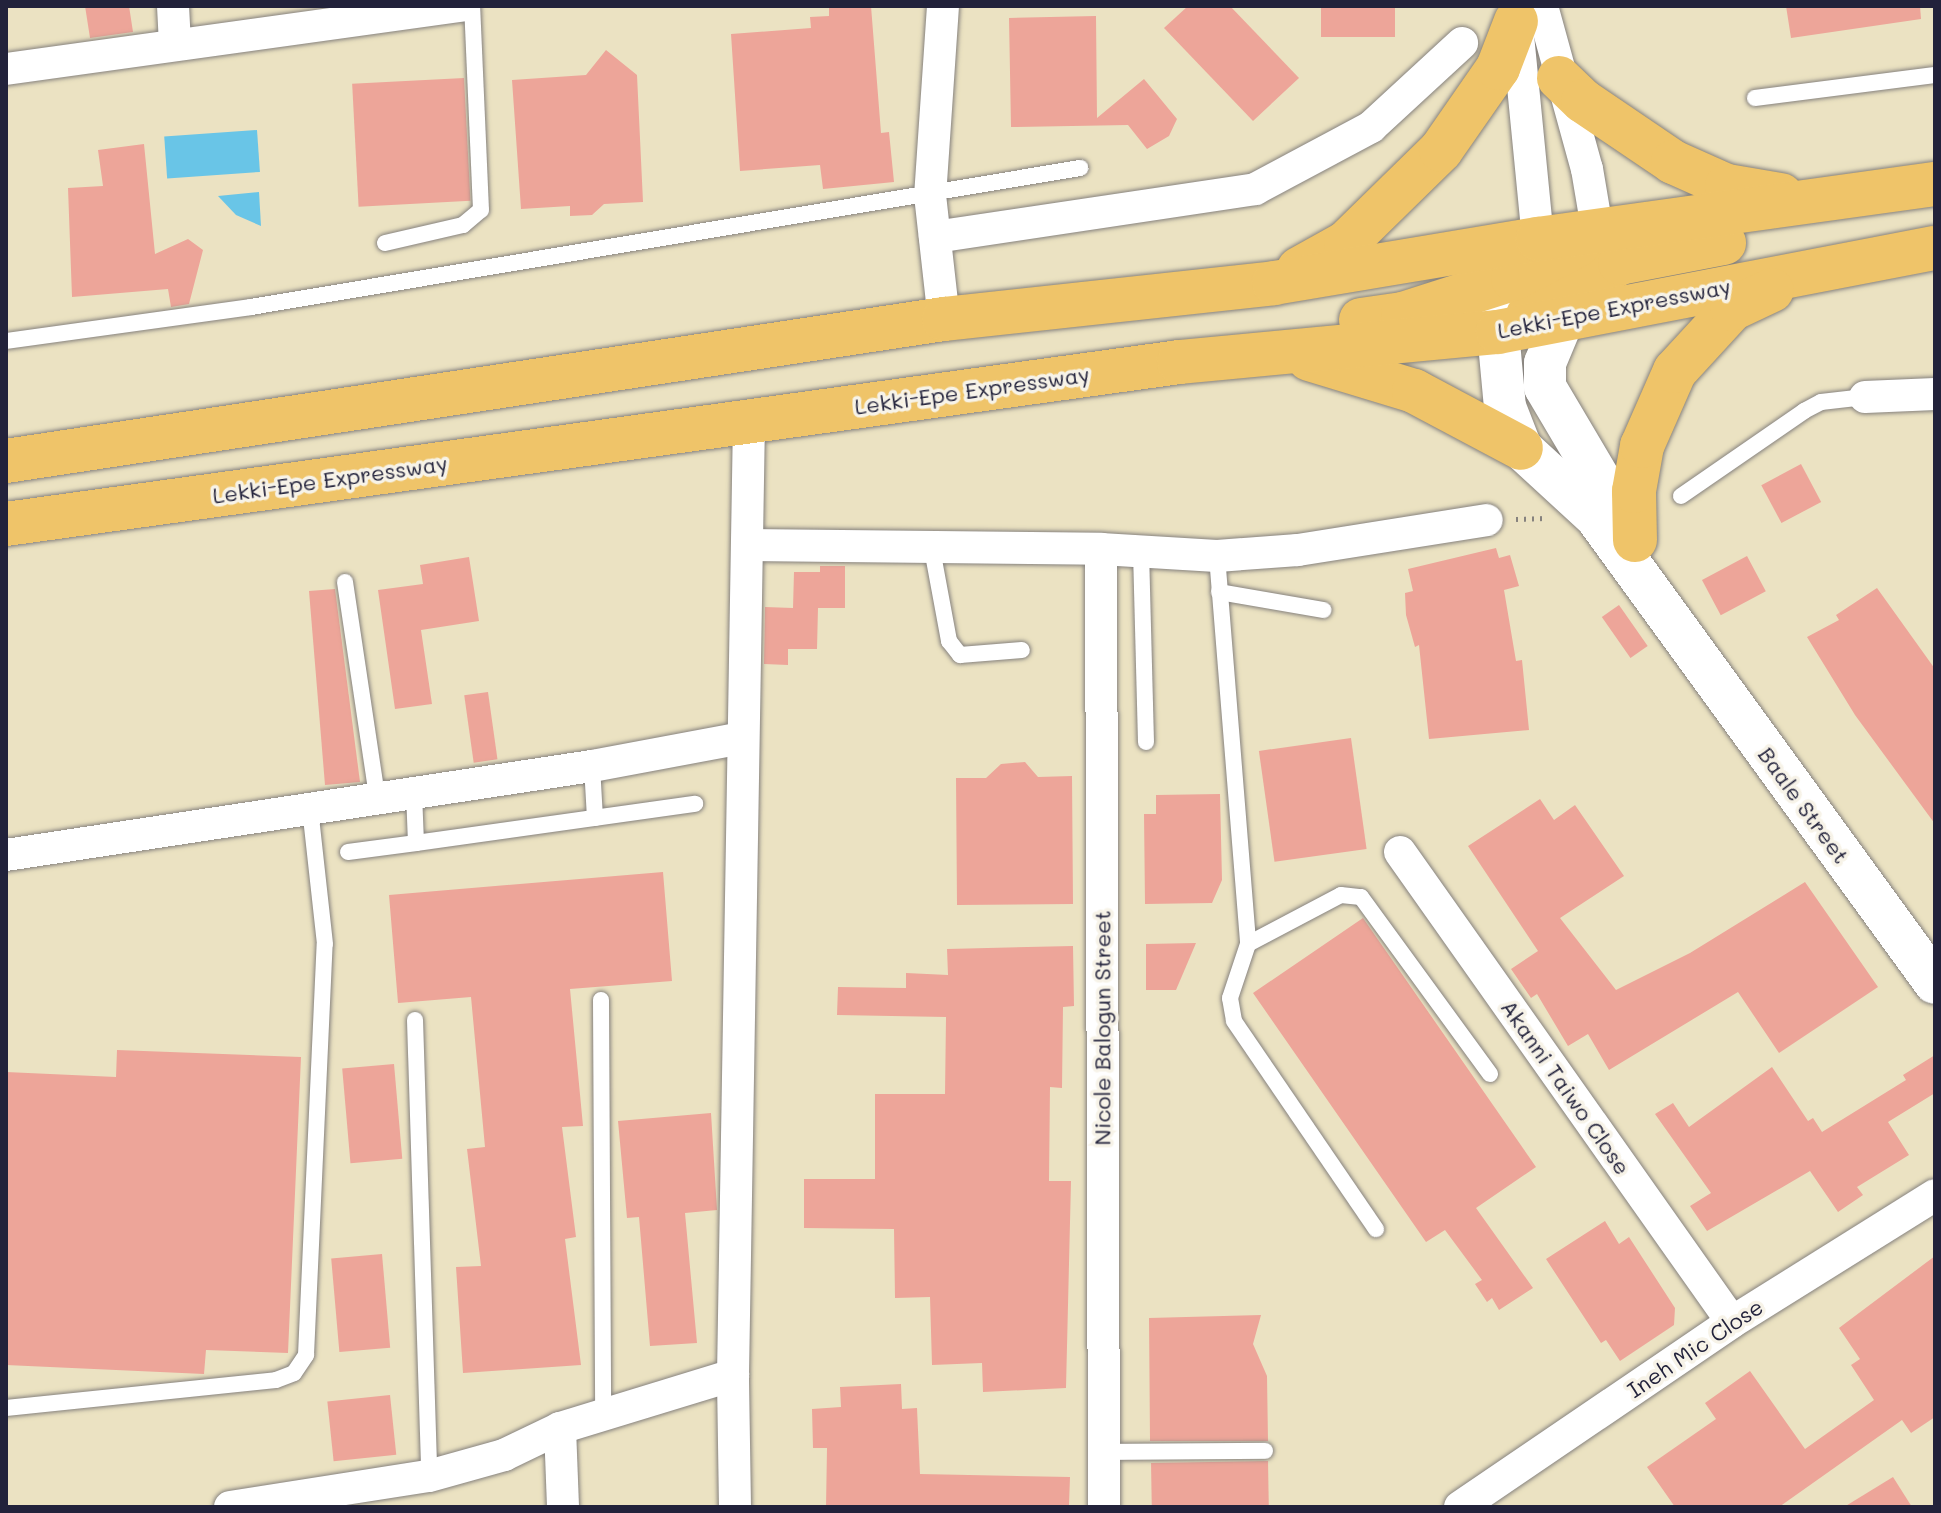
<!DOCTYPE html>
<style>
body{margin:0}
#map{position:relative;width:1941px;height:1513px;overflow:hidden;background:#ebe2c2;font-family:Mali,sans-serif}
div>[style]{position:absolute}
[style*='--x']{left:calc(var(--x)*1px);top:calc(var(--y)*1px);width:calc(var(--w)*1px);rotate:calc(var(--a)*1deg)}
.water>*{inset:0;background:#69c5e7;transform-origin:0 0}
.building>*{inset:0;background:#eda599;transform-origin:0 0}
.path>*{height:5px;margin-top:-2.5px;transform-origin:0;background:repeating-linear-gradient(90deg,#86827e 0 2px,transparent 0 8px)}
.roads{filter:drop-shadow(0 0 2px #86827e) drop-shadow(0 0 2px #86827e)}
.service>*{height:16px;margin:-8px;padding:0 8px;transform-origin:8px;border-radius:8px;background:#fff}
.minor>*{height:32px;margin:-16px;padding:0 16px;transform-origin:16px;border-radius:16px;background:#fff}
.tertiary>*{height:42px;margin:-21px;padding:0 21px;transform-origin:21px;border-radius:21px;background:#fff}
.trunk>*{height:44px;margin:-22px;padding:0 22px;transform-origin:22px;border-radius:22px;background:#efc469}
span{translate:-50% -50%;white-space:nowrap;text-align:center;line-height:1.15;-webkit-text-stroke:7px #f7f3e8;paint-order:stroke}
.street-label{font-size:22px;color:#22223b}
.frame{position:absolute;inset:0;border:8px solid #22223b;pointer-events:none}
</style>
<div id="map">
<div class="water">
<div style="left:257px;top:130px;width:42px;height:93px;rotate:86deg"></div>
<div style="clip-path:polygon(259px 192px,261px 226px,236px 215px,218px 196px)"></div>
</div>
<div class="building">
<div style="clip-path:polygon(85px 6px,129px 6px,133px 32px,90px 38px)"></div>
<div style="clip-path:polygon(829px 6px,871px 6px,881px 133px,889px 132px,894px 182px,823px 189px,820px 165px,740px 171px,731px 34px,811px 28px,810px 17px,829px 16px)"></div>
<div style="clip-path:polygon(1188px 6px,1230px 6px,1299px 78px,1253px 121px,1164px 28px)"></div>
<div style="left:1321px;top:6px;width:74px;height:31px"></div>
<div style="clip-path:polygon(1786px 6px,1920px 6px,1921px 19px,1791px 38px)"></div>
<div style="clip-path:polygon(1096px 16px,1097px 118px,1144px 79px,1177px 119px,1169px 136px,1147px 149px,1128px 125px,1011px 127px,1009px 18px)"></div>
<div style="clip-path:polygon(606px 50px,637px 75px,643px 202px,604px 204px,592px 215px,570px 216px,570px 206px,521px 209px,512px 80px,586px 75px)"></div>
<div style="left:464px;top:78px;width:123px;height:112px;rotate:87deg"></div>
<div style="clip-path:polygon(144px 144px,155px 254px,188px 239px,203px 250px,189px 304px,171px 307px,168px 289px,72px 297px,68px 188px,103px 186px,98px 150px)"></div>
<div style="left:1801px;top:464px;width:43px;height:45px;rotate:62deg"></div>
<div style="clip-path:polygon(1496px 548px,1499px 558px,1510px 555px,1519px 586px,1504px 590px,1516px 661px,1522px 660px,1529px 730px,1429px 739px,1419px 645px,1415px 647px,1406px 615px,1405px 593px,1413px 591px,1408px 569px)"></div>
<div style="left:1747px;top:556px;width:40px;height:51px;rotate:62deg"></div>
<div style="clip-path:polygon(469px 557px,479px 621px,421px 630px,432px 704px,395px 709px,378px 590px,423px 584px,420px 565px)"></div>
<div style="clip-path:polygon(820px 566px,845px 566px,845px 608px,818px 608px,817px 649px,788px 649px,788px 665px,764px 664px,765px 607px,793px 608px,794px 572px,820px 572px)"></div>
<div style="clip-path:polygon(1877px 588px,1935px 669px,1935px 824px,1855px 715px,1807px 637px,1839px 620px,1836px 615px)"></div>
<div style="clip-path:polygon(335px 589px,360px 782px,325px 785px,309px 591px)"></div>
<div style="left:1619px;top:605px;width:50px;height:21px;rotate:55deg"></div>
<div style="left:488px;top:692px;width:68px;height:24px;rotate:82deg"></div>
<div style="left:1351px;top:738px;width:112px;height:93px;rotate:82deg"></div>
<div style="clip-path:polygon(1025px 762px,1038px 777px,1072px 776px,1073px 904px,957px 905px,956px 778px,986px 778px,1001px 764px)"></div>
<div style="clip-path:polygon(1220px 794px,1222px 880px,1212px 903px,1145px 904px,1144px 814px,1156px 814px,1156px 795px)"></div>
<div style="clip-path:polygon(1540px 799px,1554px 820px,1575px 805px,1624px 876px,1560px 918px,1616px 990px,1690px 953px,1805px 882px,1878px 987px,1779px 1053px,1738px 992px,1609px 1070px,1588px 1034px,1568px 1046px,1537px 994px,1531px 998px,1511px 969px,1538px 951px,1468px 846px)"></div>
<div style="clip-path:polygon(663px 872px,672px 981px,570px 989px,583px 1126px,562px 1127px,576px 1237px,565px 1239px,581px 1365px,463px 1373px,456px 1267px,481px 1266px,467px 1149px,485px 1147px,471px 997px,398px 1003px,389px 895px)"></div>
<div style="clip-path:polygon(1363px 918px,1536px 1167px,1476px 1208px,1533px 1288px,1499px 1310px,1492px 1298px,1487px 1302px,1475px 1284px,1482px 1280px,1445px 1230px,1426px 1242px,1253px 993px)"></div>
<div style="clip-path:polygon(1196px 943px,1176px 990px,1146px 990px,1146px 944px)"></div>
<div style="clip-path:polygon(1073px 946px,1074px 1006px,1063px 1007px,1062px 1088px,1050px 1087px,1049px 1181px,1071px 1181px,1066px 1388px,983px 1392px,982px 1363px,932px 1365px,930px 1297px,895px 1298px,894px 1229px,804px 1228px,804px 1179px,875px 1179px,875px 1094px,945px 1094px,946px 1017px,837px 1015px,838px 987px,906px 988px,906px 973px,948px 975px,947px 949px)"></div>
<div style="clip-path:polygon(117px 1050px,301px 1057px,288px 1353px,206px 1350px,204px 1374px,6px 1365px,6px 1072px,116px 1077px)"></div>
<div style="clip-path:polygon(1935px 1055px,1935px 1093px,1888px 1122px,1909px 1155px,1857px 1187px,1863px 1195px,1838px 1212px,1810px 1171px,1707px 1231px,1690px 1206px,1711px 1193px,1655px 1114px,1673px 1103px,1689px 1127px,1772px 1067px,1808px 1121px,1813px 1118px,1822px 1132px,1906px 1080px,1903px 1075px)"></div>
<div style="left:394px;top:1064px;width:95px;height:52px;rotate:85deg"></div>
<div style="clip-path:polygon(711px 1113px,717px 1210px,685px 1213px,697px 1343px,650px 1346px,639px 1217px,627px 1218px,618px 1121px)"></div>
<div style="clip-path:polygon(1605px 1221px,1619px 1244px,1629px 1237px,1675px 1308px,1674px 1325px,1620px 1361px,1606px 1340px,1601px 1343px,1546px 1259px)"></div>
<div style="left:382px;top:1254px;width:94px;height:51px;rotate:85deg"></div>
<div style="clip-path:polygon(1935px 1256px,1935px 1417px,1911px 1433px,1902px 1420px,1779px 1507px,1675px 1507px,1647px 1467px,1716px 1419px,1705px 1403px,1750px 1371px,1805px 1449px,1874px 1400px,1851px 1365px,1860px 1359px,1839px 1328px)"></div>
<div style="clip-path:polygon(1261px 1315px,1253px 1344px,1267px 1376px,1268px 1441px,1150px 1441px,1149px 1318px)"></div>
<div style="clip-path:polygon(901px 1384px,902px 1409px,917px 1408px,920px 1474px,1070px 1477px,1069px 1505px,826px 1507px,827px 1448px,813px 1448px,812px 1409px,841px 1407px,840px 1387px)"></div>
<div style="left:390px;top:1395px;width:60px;height:63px;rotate:84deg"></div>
<div style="left:1268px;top:1461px;width:46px;height:117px;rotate:89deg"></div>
<div style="clip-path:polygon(1893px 1477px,1912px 1507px,1844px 1507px)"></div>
</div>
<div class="path">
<div style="--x:1516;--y:519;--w:30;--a:-2"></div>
</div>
<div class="roads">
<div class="service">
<div style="--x:1755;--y:98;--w:181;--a:-7.3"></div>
<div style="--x:385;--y:243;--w:80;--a:-13"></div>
<div style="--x:463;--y:225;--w:23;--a:-40"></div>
<div style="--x:481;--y:210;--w:204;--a:-92.5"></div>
<div style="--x:6;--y:341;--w:247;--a:-7.9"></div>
<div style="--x:251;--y:307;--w:841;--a:-9.52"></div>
<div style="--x:1681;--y:496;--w:150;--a:-34.6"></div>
<div style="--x:1804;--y:411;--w:19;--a:-28"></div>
<div style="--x:1821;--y:402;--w:44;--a:-6.5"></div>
<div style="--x:932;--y:549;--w:94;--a:79.5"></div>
<div style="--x:949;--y:641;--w:18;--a:52"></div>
<div style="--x:960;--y:655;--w:62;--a:-4.6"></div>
<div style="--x:1141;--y:551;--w:191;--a:88.5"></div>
<div style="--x:1217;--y:556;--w:389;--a:85.4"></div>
<div style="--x:1248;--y:944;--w:57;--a:108.4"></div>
<div style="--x:1230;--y:998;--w:23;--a:80"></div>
<div style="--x:1234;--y:1021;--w:252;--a:55.7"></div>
<div style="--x:345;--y:582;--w:217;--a:81.5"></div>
<div style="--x:1219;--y:592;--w:106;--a:9.8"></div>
<div style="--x:592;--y:766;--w:52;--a:86.7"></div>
<div style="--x:414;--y:793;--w:50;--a:87.7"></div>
<div style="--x:416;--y:843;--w:282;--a:-8"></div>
<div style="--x:348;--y:852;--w:69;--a:-7.5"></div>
<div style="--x:1248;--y:944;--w:105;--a:-27.8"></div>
<div style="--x:1341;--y:895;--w:20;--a:6"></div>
<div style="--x:1361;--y:897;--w:219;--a:53.9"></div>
<div style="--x:601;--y:1000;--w:414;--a:89.7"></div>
<div style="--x:415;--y:1020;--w:456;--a:88.2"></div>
<div style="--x:6;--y:1408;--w:271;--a:-5.9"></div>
<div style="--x:276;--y:1380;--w:19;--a:-21"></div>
<div style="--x:294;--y:1373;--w:22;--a:-56"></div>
<div style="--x:306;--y:1355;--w:411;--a:-87.4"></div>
<div style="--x:325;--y:944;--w:136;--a:-96.3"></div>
<div style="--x:1104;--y:1452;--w:161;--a:-0.4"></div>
</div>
<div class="minor">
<div style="--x:173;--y:6;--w:39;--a:87"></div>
<div style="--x:943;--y:6;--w:189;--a:93.9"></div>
<div style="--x:930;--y:195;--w:125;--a:83.6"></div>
<div style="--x:1542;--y:6;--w:169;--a:74.6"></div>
<div style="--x:1587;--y:169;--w:66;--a:80.4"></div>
<div style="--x:1517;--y:25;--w:215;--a:84.4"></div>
<div style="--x:6;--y:69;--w:460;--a:-7.9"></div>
<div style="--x:935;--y:237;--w:324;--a:-8.5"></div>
<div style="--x:1255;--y:189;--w:132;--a:-28.1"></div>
<div style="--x:1371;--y:127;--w:124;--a:-42.7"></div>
<div style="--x:1865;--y:397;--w:70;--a:-2.5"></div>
<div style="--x:747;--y:545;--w:354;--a:0.6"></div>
<div style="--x:1101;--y:549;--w:116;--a:3.5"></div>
<div style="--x:1217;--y:556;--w:81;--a:-4.2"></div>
<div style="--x:1298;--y:550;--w:191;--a:-9"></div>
<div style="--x:1101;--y:549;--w:958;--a:89.82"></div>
<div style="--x:1400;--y:852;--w:575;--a:54.76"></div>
<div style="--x:6;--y:855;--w:593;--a:-8.64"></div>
<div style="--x:592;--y:766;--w:153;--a:-10.6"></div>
<div style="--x:560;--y:1428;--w:79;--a:87.8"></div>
<div style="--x:230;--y:1507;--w:201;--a:-8.9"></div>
<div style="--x:429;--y:1476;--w:78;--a:-15.6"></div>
<div style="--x:504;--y:1455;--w:62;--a:-25.7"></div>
<div style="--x:560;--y:1428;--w:181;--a:-17"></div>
<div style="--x:735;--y:1507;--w:132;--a:-90.9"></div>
<div style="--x:733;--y:1375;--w:954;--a:-89.04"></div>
<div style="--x:1460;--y:1507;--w:329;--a:-34.2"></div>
<div style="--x:1732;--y:1322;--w:239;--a:-32"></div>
</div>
<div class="tertiary">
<div style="--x:1529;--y:253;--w:31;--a:122"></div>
<div style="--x:1513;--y:279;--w:55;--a:105.8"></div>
<div style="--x:1498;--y:332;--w:75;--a:84.7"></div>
<div style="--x:1505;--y:407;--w:44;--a:68.7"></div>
<div style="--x:1521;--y:448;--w:102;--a:42.6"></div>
<div style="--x:1596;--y:517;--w:576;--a:53.97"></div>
<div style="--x:1575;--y:291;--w:78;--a:112.6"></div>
<div style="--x:1545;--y:363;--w:24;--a:90"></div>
<div style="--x:1545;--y:387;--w:167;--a:59.4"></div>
</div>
<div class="trunk">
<div style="--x:1559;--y:78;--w:33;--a:44"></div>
<div style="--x:1583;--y:101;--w:109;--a:34.1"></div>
<div style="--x:1673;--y:162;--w:59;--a:24"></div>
<div style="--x:1727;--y:186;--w:55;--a:9.5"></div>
<div style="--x:1299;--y:269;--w:54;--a:-29"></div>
<div style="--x:1346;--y:243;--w:133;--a:-44.4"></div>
<div style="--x:1441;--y:150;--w:100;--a:-55.2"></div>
<div style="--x:1498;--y:68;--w:50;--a:-69"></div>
<div style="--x:1528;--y:315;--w:106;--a:-29.5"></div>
<div style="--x:1620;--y:263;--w:106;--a:-10.9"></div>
<div style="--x:1361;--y:320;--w:42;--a:-8.1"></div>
<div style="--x:1403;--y:314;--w:115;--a:-17.7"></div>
<div style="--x:1513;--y:279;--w:73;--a:-27.6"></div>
<div style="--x:1309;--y:359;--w:110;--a:16.9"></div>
<div style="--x:1414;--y:391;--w:121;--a:28"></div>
<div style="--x:6;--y:461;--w:949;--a:-8.61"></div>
<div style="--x:944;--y:319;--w:332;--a:-6.2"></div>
<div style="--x:1274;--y:283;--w:268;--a:-9.5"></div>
<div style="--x:1538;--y:239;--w:401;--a:-7.9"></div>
<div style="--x:6;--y:524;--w:1184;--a:-7.86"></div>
<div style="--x:1179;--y:362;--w:320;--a:-5.4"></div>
<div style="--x:1498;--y:332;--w:445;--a:-10.9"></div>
<div style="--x:1635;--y:540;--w:49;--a:-91.2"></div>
<div style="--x:1634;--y:491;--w:46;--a:-79.9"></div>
<div style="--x:1642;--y:446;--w:82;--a:-66.3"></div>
<div style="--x:1675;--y:371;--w:84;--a:-47.4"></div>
<div style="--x:1732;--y:309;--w:44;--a:-25.4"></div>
</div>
</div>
<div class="street-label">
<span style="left:1614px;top:308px;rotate:-11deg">Lekki-Epe Expressway</span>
<span style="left:972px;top:390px;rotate:-8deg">Lekki-Epe Expressway</span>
<span style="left:330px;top:479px;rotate:-8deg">Lekki-Epe Expressway</span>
<span style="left:1804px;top:805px;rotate:54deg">Baale Street</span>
<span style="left:1102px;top:1028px;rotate:-90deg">Nicole Balogun Street</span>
<span style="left:1566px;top:1087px;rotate:55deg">Akanni Taiwo Close</span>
<span style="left:1695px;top:1348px;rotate:-34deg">Ineh Mic Close</span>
</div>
<div class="frame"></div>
</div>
